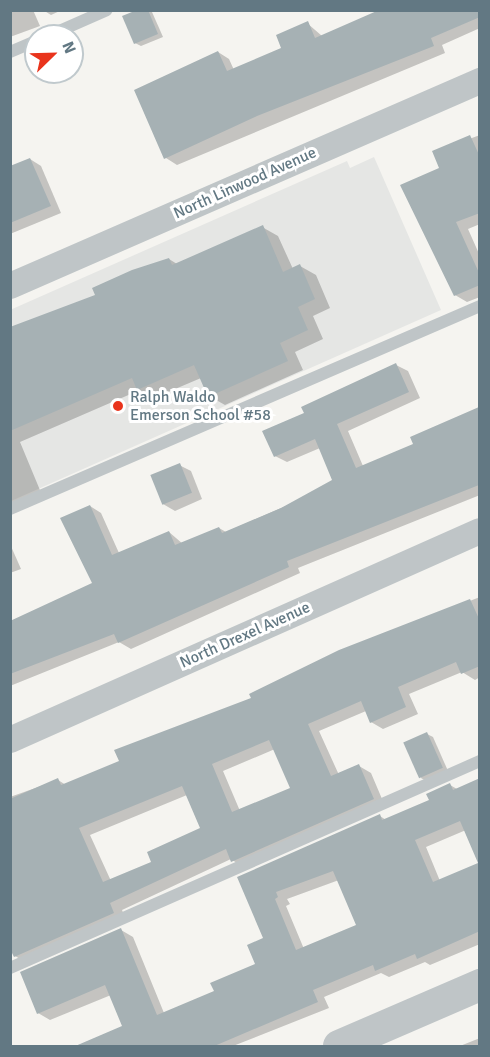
<!DOCTYPE html>
<style>
body{margin:0}
#map{position:relative;width:490px;height:1057px;overflow:hidden;background:#f5f4f0;font-family:Signika,sans-serif}
div>[style]{position:absolute}
[style*='--x']{left:calc(var(--x)*1px);top:calc(var(--y)*1px);width:calc(var(--w)*1px);rotate:calc(var(--a)*1deg)}
.built>*{inset:0;background:#e5e6e4}
.shadow>*{inset:0;background:#0003}
.building>*{inset:0;background:#a6b1b4;transform-origin:0 0}
.service>*{height:12px;margin:-6px;padding:0 6px;transform-origin:6px;border-radius:6px;background:#bfc5c7}
.minor>*{height:26px;margin:-13px;padding:0 13px;transform-origin:13px;border-radius:13px;background:#bfc5c7}
.tertiary>*{height:32px;margin:-16px;padding:0 16px;transform-origin:16px;border-radius:16px;background:#bfc5c7}
.dots>*{width:16px;height:16px;translate:-50% -50%;box-sizing:border-box;border:3px solid #fff;border-radius:50%}
span{translate:-50% -50%;white-space:nowrap;text-align:center;line-height:1.15;-webkit-text-stroke:6px #fff;paint-order:stroke}
.street-label{font-size:16px;color:#627883}
.poi-label{font-size:16px;color:#627883}
.left{translate:0 -50%;text-align:left}
.frame{position:absolute;inset:0;border:12px solid #627883;pointer-events:none}
.north{position:absolute;left:24px;top:24px;width:60px;height:60px;box-sizing:border-box;background:#fff;border:2px solid #c0c9cd;border-radius:50%;rotate:67deg;font-size:16px;font-weight:700;line-height:24px;text-align:center;color:#627883}
.north::after{content:'';display:block;margin:auto;width:21px;height:27px;background:#e9341c;clip-path:polygon(50% 0,100% 100%,50% 72%,0 100%)}
</style>
<div id="map">
<div class="built">
<div style="clip-path:polygon(374px 157px,441px 310px,11px 501px,10px 310px,347px 161px,350px 168px)"></div>
</div>
<div class="shadow">
<div style="clip-path:polygon(10px 10px,33px 10px,40px 26px,10px 37px)"></div>
<div style="clip-path:polygon(43px 10px,62px 10px,51px 15px)"></div>
<div style="clip-path:polygon(141px 10px,152px 12px,163px 37px,141px 46px,135px 43px)"></div>
<div style="clip-path:polygon(480px 10px,480px 28px,442px 45px,445px 53px,177px 165px,166px 158px,218px 52px,229px 59px,234px 70px,283px 49px,307px 23px,322px 36px)"></div>
<div style="clip-path:polygon(480px 135px,480px 224px,468px 229px,480px 256px,480px 297px,467px 302px,455px 295px,441px 169px,434px 152px)"></div>
<div style="clip-path:polygon(30px 159px,41px 166px,61px 213px,10px 234px,10px 167px)"></div>
<div style="clip-path:polygon(262px 227px,278px 236px,293px 269px,300px 266px,316px 275px,330px 308px,313px 316px,323px 339px,295px 352px,303px 370px,225px 405px,209px 396px,201px 378px,154px 398px,140px 390px,20px 442px,42px 495px,10px 509px,10px 330px,97px 296px,169px 259px,177px 264px)"></div>
<div style="clip-path:polygon(396px 365px,408px 371px,420px 398px,348px 431px,363px 466px,415px 444px,412px 438px,480px 409px,480px 495px,298px 568px,300px 573px,131px 649px,119px 642px,10px 686px,10px 622px,94px 583px,90px 506px,101px 513px,119px 553px,169px 532px,183px 544px,219px 528px,226px 532px,327px 488px,334px 481px,320px 448px,287px 462px,275px 456px,306px 414px)"></div>
<div style="clip-path:polygon(179px 465px,191px 471px,202px 499px,175px 511px,163px 504px)"></div>
<div style="clip-path:polygon(10px 544px,21px 569px,10px 573px)"></div>
<div style="clip-path:polygon(evenodd,480px 597px,480px 677px,475px 680px,462px 672px,409px 694px,418px 714px,383px 729px,371px 722px,366px 711px,319px 731px,339px 775px,359px 766px,371px 773px,385px 806px,244px 868px,231px 859px,122px 910px,126px 920px,27px 963px,15px 956px,10px 945px,10px 797px,58px 780px,66px 785px,121px 761px,253px 699px,340px 651px,480px 597px,275px 749px,292px 789px,240px 811px,223px 771px,275px 749px,480px 597px,187px 795px,202px 829px,153px 862px,111px 881px,90px 835px,187px 795px)"></div>
<div style="clip-path:polygon(427px 734px,433px 737px,448px 771px,426px 781px,421px 778px)"></div>
<div style="clip-path:polygon(evenodd,450px 785px,457px 789px,466px 830px,426px 847px,440px 881px,480px 864px,480px 944px,430px 965px,425px 962px,389px 977px,381px 973px,324px 997px,329px 1008px,233px 1046px,77px 1046px,124px 1026px,111px 995px,50px 1020px,38px 1013px,121px 930px,133px 937px,164px 1013px,216px 992px,257px 965px,265px 939px,239px 878px,380px 816px,386px 820px,431px 801px,450px 785px,339px 880px,358px 926px,304px 949px,286px 906px,290px 904px,287px 899px,339px 880px)"></div>
<div style="clip-path:polygon(480px 1038px,480px 1046px,460px 1046px)"></div>
</div>
<div class="building">
<div style="clip-path:polygon(137px 10px,148px 10px,158px 34px,134px 44px,122px 16px)"></div>
<div style="clip-path:polygon(379px 10px,480px 10px,480px 17px,431px 38px,434px 46px,257px 116px,164px 159px,134px 90px,218px 51px,227px 71px,281px 48px,276px 35px,308px 21px,315px 38px)"></div>
<div style="clip-path:polygon(470px 135px,480px 157px,480px 213px,456px 222px,480px 275px,480px 285px,454px 296px,400px 185px,439px 168px,432px 151px)"></div>
<div style="clip-path:polygon(30px 158px,51px 206px,10px 223px,10px 166px)"></div>
<div style="clip-path:polygon(263px 225px,283px 272px,300px 264px,315px 299px,298px 307px,308px 330px,280px 343px,288px 361px,208px 397px,194px 365px,137px 390px,132px 378px,10px 431px,10px 327px,95px 295px,92px 288px,132px 270px,169px 258px,172px 265px)"></div>
<div style="clip-path:polygon(396px 363px,409px 392px,337px 424px,356px 468px,413px 444px,410px 437px,479px 407px,479px 485px,287px 561px,289px 567px,118px 643px,114px 634px,10px 674px,10px 621px,92px 583px,60px 518px,90px 505px,112px 555px,169px 531px,175px 545px,219px 527px,222px 533px,281px 508px,332px 480px,315px 439px,274px 457px,262px 431px,304px 413px,301px 407px)"></div>
<div style="left:180px;top:463px;width:32px;height:32px;rotate:68deg"></div>
<div style="clip-path:polygon(evenodd,470px 599px,480px 621px,480px 666px,461px 674px,456px 662px,398px 687px,406px 707px,370px 723px,361px 701px,308px 724px,331px 776px,359px 764px,374px 799px,231px 862px,226px 849px,110px 903px,114px 913px,14px 957px,10px 949px,10px 799px,58px 778px,61px 785px,119px 761px,114px 750px,251px 698px,249px 694px,339px 650px,470px 599px,269px 740px,290px 788px,232px 812px,212px 764px,269px 740px,470px 599px,182px 786px,200px 828px,147px 852px,151px 862px,103px 882px,79px 828px,182px 786px)"></div>
<div style="left:427px;top:732px;width:39px;height:26px;rotate:66deg"></div>
<div style="clip-path:polygon(evenodd,480px 778px,480px 931px,417px 959px,415px 954px,375px 971px,373px 965px,313px 990px,318px 1002px,212px 1047px,73px 1047px,122px 1026px,105px 985px,37px 1014px,20px 972px,121px 928px,157px 1015px,214px 991px,210px 983px,255px 964px,247px 945px,263px 938px,237px 877px,380px 814px,382px 820px,429px 800px,426px 794px,450px 783px,453px 790px,480px 778px,460px 821px,478px 863px,433px 882px,415px 840px,460px 821px,480px 778px,333px 871px,356px 925px,296px 950px,275px 899px,278px 897px,276px 892px,333px 871px)"></div>
</div>
<div class="service">
<div style="--x:48;--y:36;--w:64;--a:-23.8"></div>
<div style="--x:10;--y:52;--w:28;--a:-23"></div>
<div style="--x:10;--y:509;--w:512;--a:-23.36"></div>
<div style="--x:10;--y:968;--w:514;--a:-23.77"></div>
</div>
<div class="minor">
<div style="--x:10;--y:286;--w:513;--a:-23.57"></div>
<div style="--x:10;--y:740;--w:514;--a:-23.97"></div>
</div>
<div class="tertiary">
<div style="--x:339;--y:1046;--w:154;--a:-23.4"></div>
</div>
<div class="dots">
<div style="left:118px;top:406px;background:#e9341c"></div>
</div>
<div class="street-label">
<span style="left:245px;top:183px;rotate:-24deg">North Linwood Avenue</span>
<span style="left:245px;top:635px;rotate:-24deg">North Drexel Avenue</span>
</div>
<div class="poi-label">
<span class="left" style="left:130px;top:406px">Ralph Waldo<br>Emerson School #58</span>
</div>
<div class="frame"></div>
<div class="north">N</div>
</div>
